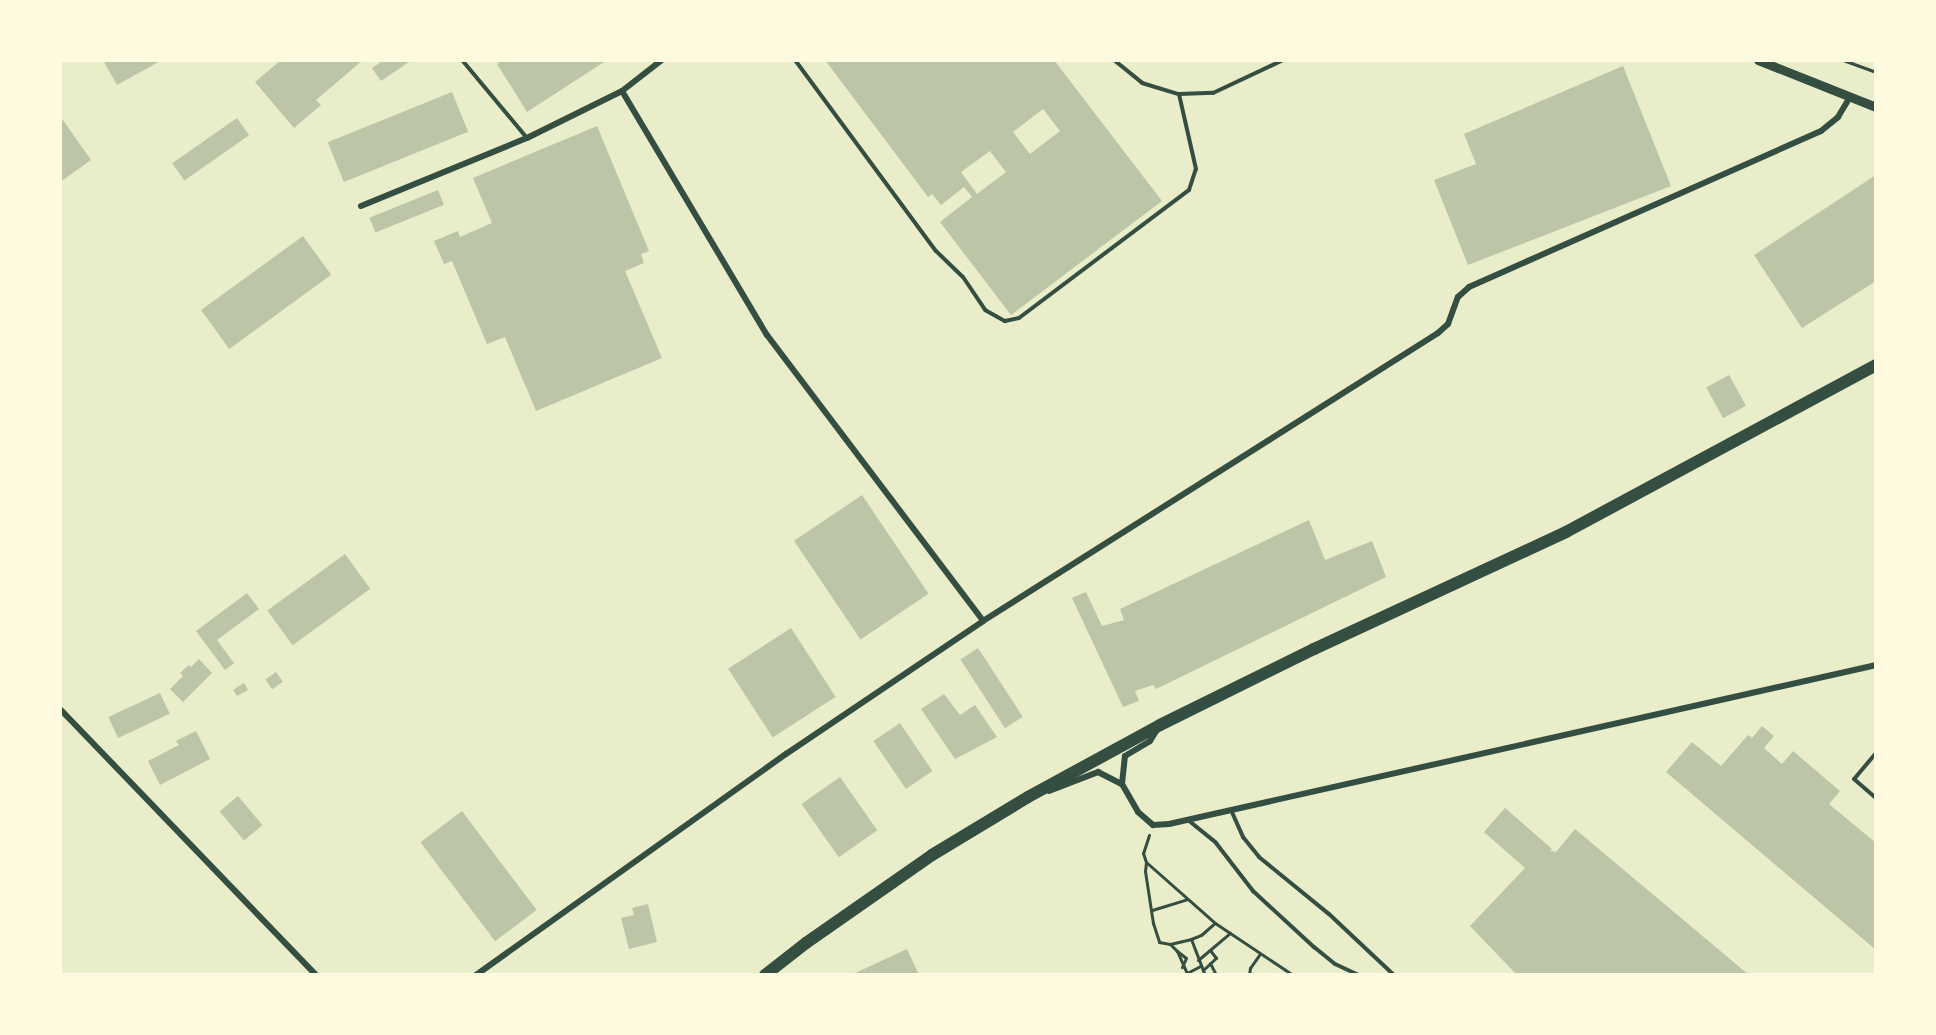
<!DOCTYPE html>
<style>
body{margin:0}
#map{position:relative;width:1936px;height:1035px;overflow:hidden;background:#e9edc9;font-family:"Asap Condensed",sans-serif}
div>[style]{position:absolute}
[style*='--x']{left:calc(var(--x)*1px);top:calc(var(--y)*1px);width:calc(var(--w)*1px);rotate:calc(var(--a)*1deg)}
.building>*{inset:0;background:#bcc5a7;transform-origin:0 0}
.path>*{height:3px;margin:-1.5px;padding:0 1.5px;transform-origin:1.5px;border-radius:1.5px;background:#344e41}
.service>*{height:4px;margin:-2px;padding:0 2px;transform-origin:2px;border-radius:2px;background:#344e41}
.minor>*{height:6px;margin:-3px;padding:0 3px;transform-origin:3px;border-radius:3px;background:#344e41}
.tertiary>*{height:9px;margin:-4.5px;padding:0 4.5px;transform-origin:4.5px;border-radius:4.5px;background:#344e41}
.primary>*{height:12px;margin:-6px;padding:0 6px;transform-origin:6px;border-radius:6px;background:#344e41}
span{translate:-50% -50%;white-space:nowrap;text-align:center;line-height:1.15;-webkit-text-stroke:4.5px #fefae0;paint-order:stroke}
.frame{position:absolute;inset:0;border:62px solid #fefae0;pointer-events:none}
</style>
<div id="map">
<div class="building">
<div style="clip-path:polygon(103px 60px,162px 60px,117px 85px)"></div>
<div style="clip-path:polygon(281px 60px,363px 60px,316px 100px,321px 105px,294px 128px,255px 82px)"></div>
<div style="clip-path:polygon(384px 60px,412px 60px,381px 81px,372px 68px)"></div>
<div style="clip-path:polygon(503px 60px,607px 60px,527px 112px,497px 64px)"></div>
<div style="clip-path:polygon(evenodd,825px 60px,1054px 60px,1162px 201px,1011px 315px,940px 222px,972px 197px,964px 187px,941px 205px,932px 194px,928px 197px,825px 60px,1043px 109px,1060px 131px,1030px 154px,1013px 132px,1043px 109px,825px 60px,990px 151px,1006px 172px,977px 194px,961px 172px,990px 151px)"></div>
<div style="clip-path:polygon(1623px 66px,1671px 186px,1468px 265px,1434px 180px,1476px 164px,1464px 134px)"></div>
<div style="left:452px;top:92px;width:43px;height:134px;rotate:68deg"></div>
<div style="clip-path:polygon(60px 116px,91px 160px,60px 182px)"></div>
<div style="left:237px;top:118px;width:21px;height:79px;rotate:55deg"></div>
<div style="clip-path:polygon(597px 126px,649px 251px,641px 254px,644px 263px,625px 271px,662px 358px,536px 411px,505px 337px,487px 344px,452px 261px,444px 264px,434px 241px,458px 231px,460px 237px,492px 223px,473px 178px)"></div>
<div style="clip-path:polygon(1876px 175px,1876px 281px,1802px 328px,1754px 255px)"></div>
<div style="left:438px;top:190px;width:16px;height:74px;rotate:68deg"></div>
<div style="left:303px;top:236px;width:48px;height:126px;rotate:54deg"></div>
<div style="left:1729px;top:375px;width:35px;height:26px;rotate:61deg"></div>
<div style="left:862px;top:495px;width:119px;height:82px;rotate:56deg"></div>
<div style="clip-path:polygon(1309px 520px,1325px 560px,1372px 541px,1386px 577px,1156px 689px,1153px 685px,1135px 691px,1139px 701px,1123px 707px,1072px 598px,1086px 592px,1102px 626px,1124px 620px,1120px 609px)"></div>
<div style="left:345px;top:554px;width:43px;height:96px;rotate:54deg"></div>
<div style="clip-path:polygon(247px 593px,259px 609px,217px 640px,234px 663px,225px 670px,196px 631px)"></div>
<div style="left:791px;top:628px;width:82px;height:75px;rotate:57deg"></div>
<div style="left:978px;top:648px;width:82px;height:21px;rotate:57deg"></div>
<div style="clip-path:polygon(199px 659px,212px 673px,183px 702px,170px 689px,183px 676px,180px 673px,189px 665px,191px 667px)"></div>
<div style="left:276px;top:672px;width:12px;height:13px;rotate:55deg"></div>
<div style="clip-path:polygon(244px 683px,248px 690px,237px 696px,233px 690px)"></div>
<div style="left:160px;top:693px;width:23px;height:57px;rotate:65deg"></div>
<div style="clip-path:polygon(944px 694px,960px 715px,975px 705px,997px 737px,955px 759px,921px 709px)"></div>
<div style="left:900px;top:723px;width:58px;height:32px;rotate:56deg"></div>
<div style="clip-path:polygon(1762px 726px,1774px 736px,1764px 748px,1782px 764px,1793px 751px,1840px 791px,1829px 804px,1876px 843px,1876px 950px,1666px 772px,1692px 742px,1721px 766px,1748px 735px,1752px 738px)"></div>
<div style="clip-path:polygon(196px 731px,210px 759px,160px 785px,148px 761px,179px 745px,176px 741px)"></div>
<div style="left:840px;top:777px;width:65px;height:47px;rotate:55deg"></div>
<div style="left:238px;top:796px;width:38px;height:24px;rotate:50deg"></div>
<div style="clip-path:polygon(1505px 808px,1552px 849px,1550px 851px,1556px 852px,1575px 829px,1749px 975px,1517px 975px,1470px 926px,1525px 868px,1484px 832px)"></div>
<div style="left:462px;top:811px;width:124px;height:52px;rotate:53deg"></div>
<div style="clip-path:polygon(648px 904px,657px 942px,629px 949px,621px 918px,634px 915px,632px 908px)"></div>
<div style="clip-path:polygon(907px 949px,919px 975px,851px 975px)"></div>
</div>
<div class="path">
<div style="--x:1843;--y:60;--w:35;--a:20"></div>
<div style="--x:1149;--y:835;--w:19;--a:108"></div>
<div style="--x:1143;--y:853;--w:9;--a:72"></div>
<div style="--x:1146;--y:862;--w:92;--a:41.5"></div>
<div style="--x:1215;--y:923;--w:94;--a:33.7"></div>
<div style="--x:1146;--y:862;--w:9;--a:96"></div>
<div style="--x:1145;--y:871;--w:53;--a:81.3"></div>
<div style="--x:1153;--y:923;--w:20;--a:72"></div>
<div style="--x:1159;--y:942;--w:11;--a:10"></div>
<div style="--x:1170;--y:944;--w:22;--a:-13"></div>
<div style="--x:1191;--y:939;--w:11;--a:-22"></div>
<div style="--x:1201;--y:935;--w:18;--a:-41"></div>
<div style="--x:1152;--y:910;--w:37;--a:-17"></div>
<div style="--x:1191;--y:939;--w:39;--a:69"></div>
<div style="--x:1170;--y:944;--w:10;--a:45"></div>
<div style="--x:1177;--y:951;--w:24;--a:66"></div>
<div style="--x:1177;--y:951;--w:11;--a:38"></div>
<div style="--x:1186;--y:958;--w:10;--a:114"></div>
<div style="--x:1198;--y:960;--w:42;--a:-40.2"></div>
<div style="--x:1210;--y:963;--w:13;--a:63"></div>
<div style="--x:1203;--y:970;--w:18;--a:-43"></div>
<div style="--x:1216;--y:958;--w:10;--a:-127"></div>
<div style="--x:1188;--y:975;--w:2;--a:-117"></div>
<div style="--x:1187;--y:973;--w:15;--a:-28"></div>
<div style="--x:1249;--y:975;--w:7;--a:-82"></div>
<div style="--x:1250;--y:968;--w:16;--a:-55"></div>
</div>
<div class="service">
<div style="--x:462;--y:60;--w:102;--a:50.2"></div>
<div style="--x:795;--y:60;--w:237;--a:53.6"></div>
<div style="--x:936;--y:251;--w:37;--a:44"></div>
<div style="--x:963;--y:277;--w:40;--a:56"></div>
<div style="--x:985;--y:310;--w:23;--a:29"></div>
<div style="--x:1005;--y:321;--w:14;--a:-12"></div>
<div style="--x:1019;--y:318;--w:213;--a:-37"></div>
<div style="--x:1189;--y:190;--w:22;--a:-72"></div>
<div style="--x:1196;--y:169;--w:77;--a:-102.8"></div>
<div style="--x:1114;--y:60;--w:36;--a:39"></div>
<div style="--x:1142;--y:83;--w:39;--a:17"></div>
<div style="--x:1179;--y:94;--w:34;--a:-2"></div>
<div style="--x:1213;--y:93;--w:77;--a:-25.2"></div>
<div style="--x:1876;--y:753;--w:34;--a:130"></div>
<div style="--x:1854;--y:779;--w:29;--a:41"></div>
<div style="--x:1231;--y:810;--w:30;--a:66"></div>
<div style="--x:1243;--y:837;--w:26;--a:51"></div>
<div style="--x:1259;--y:857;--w:90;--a:39.2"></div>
<div style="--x:1329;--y:914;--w:89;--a:43.2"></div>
<div style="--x:1188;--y:820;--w:36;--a:39"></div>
<div style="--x:1216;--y:843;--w:61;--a:52.4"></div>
<div style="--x:1253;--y:891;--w:83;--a:42.6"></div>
<div style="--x:1314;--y:947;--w:27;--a:39"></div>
<div style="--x:1335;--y:964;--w:26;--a:25"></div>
</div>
<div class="minor">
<div style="--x:622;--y:91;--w:284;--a:59.3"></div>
<div style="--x:767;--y:335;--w:358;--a:52.9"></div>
<div style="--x:361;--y:206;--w:179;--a:-22.3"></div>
<div style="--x:527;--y:138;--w:106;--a:-26.3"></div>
<div style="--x:622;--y:91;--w:51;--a:-37.8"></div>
<div style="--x:60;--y:709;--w:369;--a:46.1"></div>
<div style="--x:1122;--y:784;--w:28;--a:-84"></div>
<div style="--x:1125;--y:756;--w:29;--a:-31"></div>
<div style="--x:1150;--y:741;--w:15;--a:-58"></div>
<div style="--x:1049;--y:791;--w:53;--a:-21.2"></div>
<div style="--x:1098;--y:772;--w:27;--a:27"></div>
<div style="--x:1122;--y:784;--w:32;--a:60"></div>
<div style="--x:1138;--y:812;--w:20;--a:41"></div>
<div style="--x:1153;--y:825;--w:16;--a:-4"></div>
<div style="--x:1169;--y:824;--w:725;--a:-12.67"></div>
<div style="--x:476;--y:975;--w:381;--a:-35.5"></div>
<div style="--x:786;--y:754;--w:238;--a:-34"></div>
<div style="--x:983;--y:621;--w:538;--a:-32.33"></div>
<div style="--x:1438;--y:333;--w:13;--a:-42"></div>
<div style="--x:1448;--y:324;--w:29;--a:-70"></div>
<div style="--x:1458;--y:297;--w:15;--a:-42"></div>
<div style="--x:1469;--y:287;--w:385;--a:-23.9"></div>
<div style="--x:1821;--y:131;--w:22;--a:-39"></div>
<div style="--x:1838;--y:117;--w:23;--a:-59"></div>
</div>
<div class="tertiary">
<div style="--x:1758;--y:60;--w:127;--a:21.7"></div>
</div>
<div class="primary">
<div style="--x:765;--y:975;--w:52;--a:-38"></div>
<div style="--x:806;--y:943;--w:154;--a:-34.9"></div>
<div style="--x:932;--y:855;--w:112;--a:-31.1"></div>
<div style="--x:1028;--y:797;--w:150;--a:-28.6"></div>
<div style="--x:1160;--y:725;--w:172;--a:-26.3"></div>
<div style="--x:1314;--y:649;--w:278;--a:-24.9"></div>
<div style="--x:1566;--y:532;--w:352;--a:-28.3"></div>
</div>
<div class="frame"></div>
</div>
